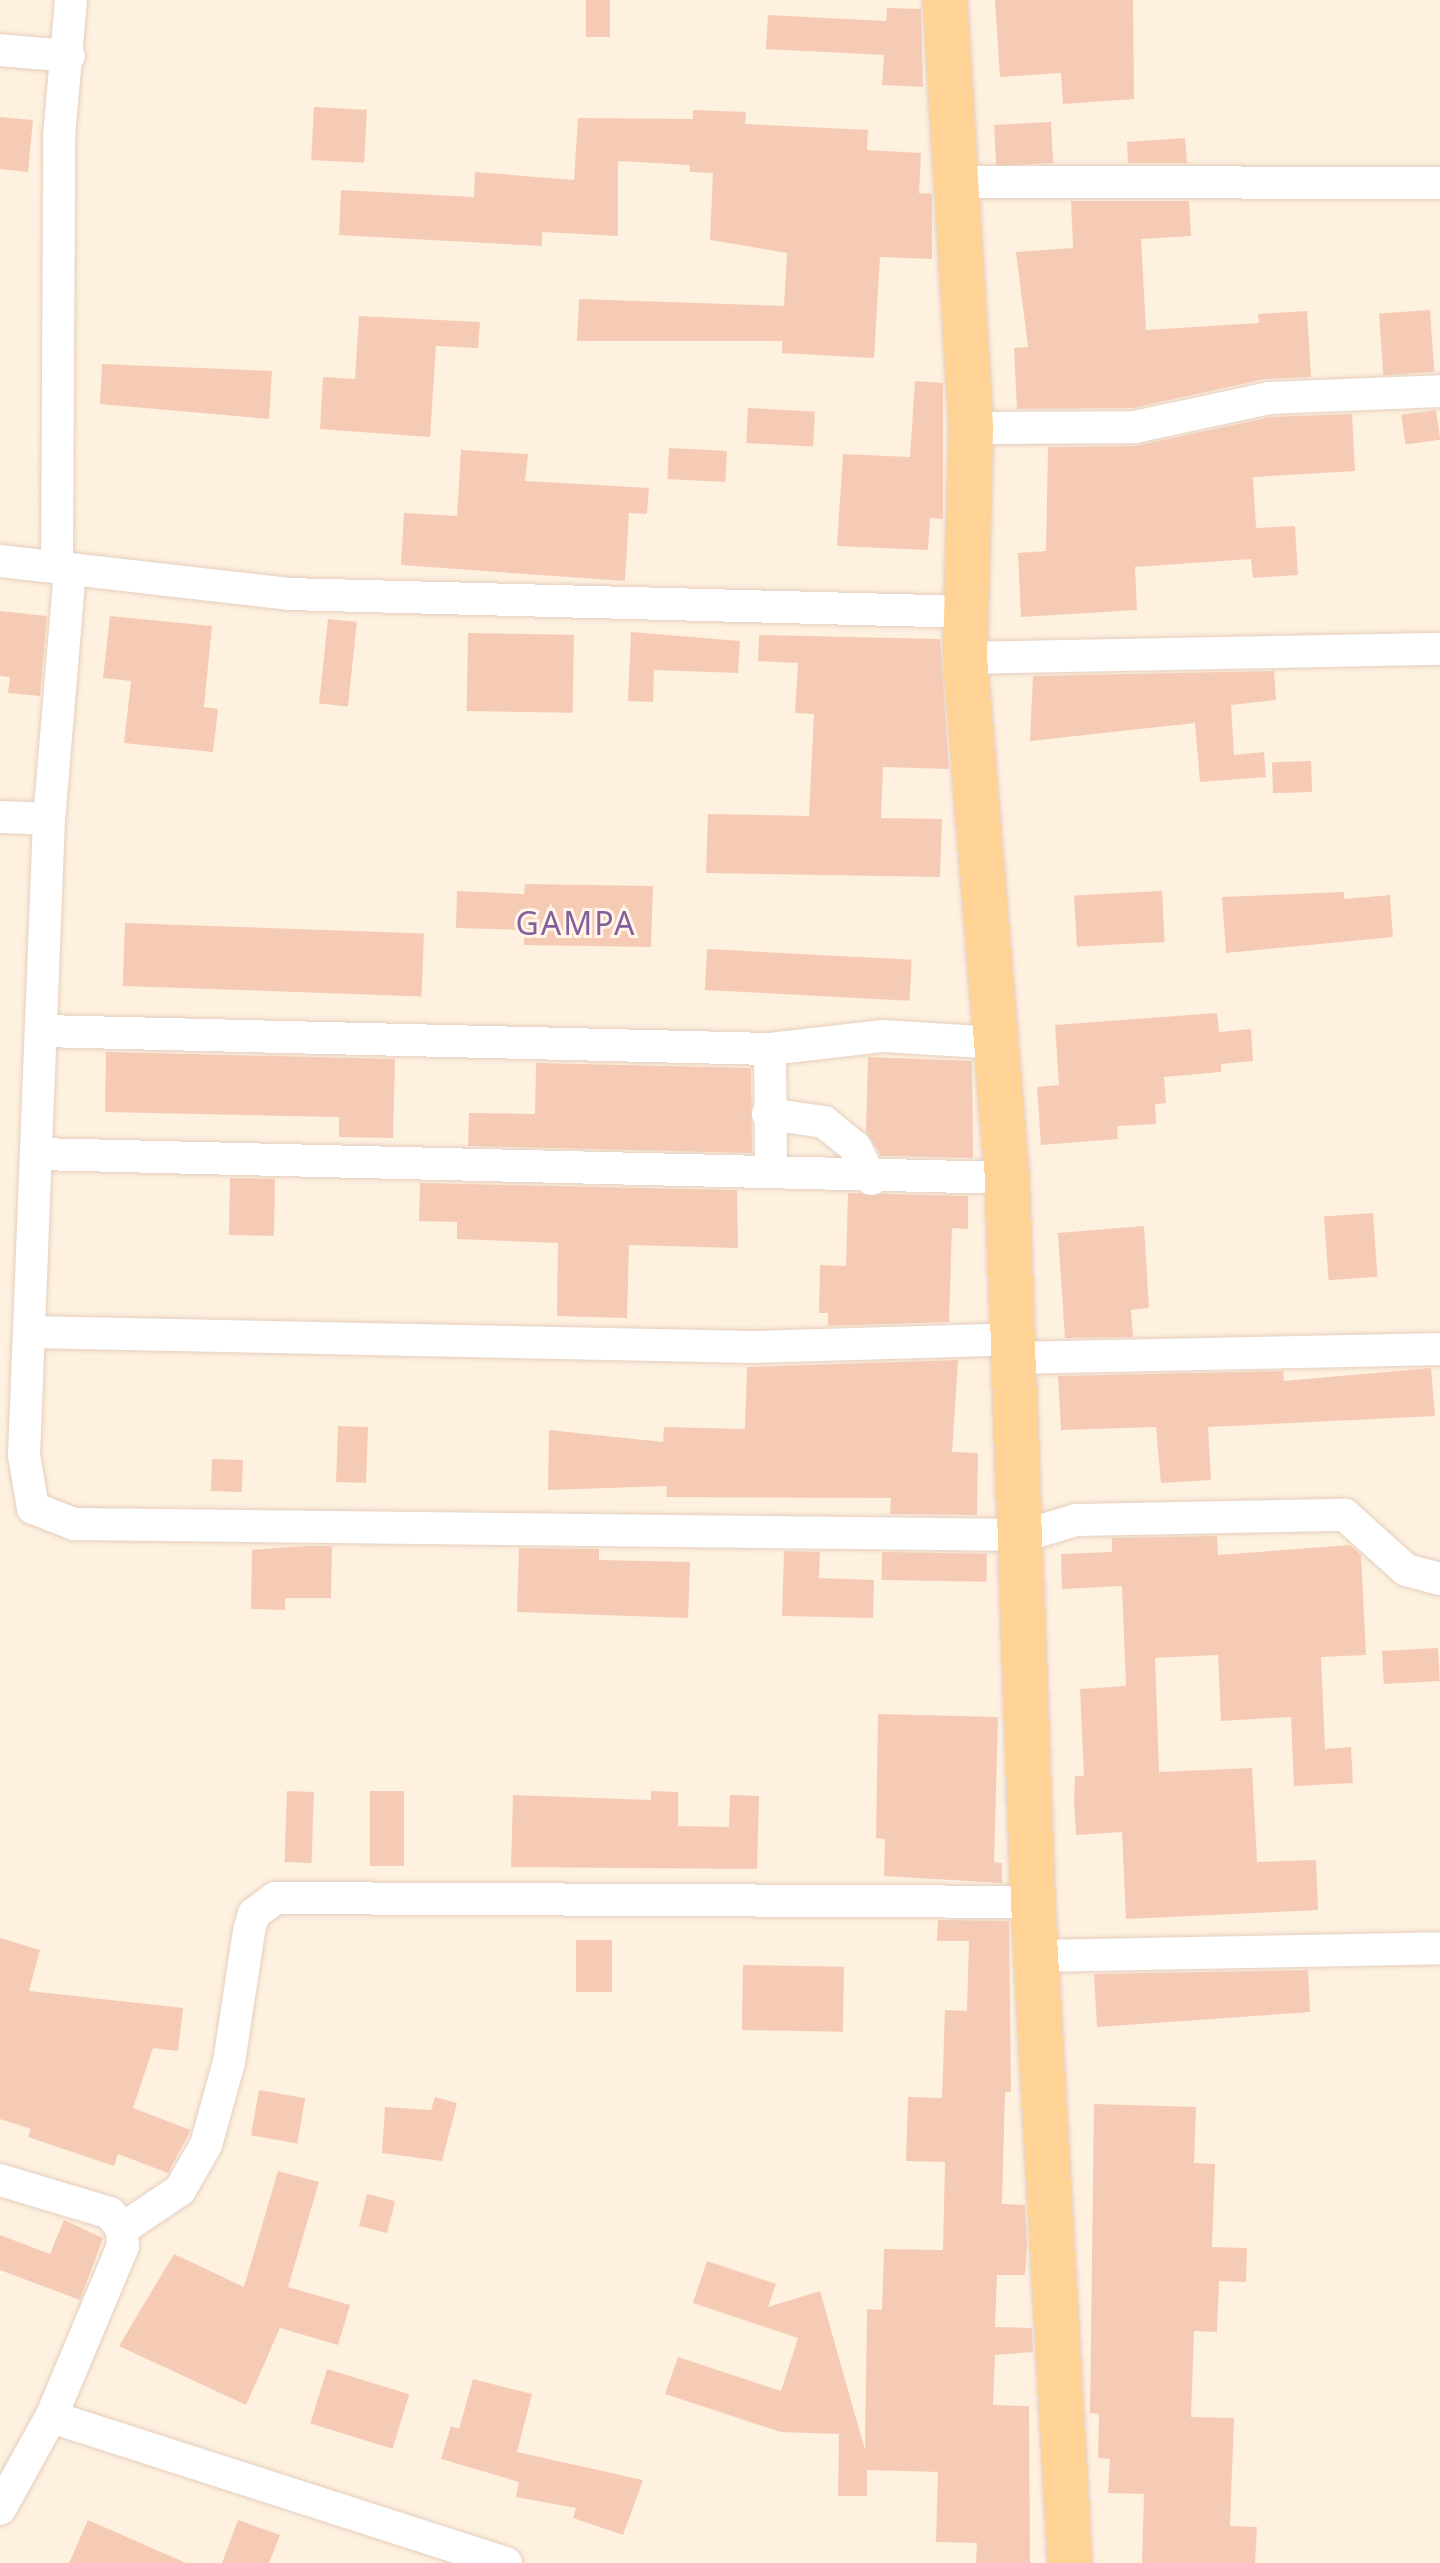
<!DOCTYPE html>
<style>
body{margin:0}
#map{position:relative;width:1440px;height:2563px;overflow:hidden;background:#fef1e0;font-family:"Noto Sans",sans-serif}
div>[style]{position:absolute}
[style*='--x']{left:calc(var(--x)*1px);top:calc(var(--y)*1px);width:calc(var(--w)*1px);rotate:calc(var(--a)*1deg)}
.building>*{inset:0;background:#f6cbb5;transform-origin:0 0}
.roads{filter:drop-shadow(0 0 2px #e5cebe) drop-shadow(0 0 2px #e5cebe)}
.minor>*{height:32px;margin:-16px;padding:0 16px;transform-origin:16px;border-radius:16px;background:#fff}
.primary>*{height:44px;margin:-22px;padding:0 22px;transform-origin:22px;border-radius:22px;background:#ffd296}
span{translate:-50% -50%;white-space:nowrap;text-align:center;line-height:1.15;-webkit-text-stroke:6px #fff5e8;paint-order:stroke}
.quarter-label{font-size:32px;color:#84609b;letter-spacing:2px}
</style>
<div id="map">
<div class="building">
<div style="left:586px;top:0;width:24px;height:37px"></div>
<div style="clip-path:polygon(995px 0,1133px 0,1134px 99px,1063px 104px,1061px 73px,1000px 77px)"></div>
<div style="clip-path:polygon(887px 8px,921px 9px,923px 87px,882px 85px,884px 55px,766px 49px,768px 15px,886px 21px)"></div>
<div style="left:314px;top:107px;width:53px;height:53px;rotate:3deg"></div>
<div style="clip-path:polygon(693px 110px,746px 112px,745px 124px,868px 130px,867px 150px,921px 153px,919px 193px,932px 194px,932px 259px,880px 257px,874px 358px,782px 353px,782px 341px,577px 341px,579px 299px,784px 306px,787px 253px,710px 240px,713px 173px,690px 172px,690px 165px,618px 161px,618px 236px,542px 232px,542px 246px,339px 235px,341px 190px,474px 197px,475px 172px,574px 180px,578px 118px,693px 119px)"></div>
<div style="clip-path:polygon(0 117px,33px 120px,28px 172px,0 169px)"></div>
<div style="left:1051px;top:122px;width:41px;height:57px;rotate:87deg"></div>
<div style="clip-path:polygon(1185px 138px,1187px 163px,1128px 163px,1127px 142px)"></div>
<div style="clip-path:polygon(1071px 201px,1189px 201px,1191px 236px,1141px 239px,1146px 330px,1259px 323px,1258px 314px,1307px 311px,1311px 377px,1265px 379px,1133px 408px,1017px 409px,1014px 348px,1028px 347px,1016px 252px,1073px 248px)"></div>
<div style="left:1430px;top:310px;width:62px;height:51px;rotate:86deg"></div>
<div style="clip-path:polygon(359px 316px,480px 322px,478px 348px,436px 346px,430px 437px,320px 429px,323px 377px,355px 379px)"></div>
<div style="clip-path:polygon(102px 364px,272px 371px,269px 419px,100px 404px)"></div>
<div style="clip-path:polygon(915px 381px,943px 383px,943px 519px,930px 518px,928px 550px,837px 546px,843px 454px,910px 457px)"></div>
<div style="left:748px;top:408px;width:67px;height:35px;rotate:3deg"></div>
<div style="left:1436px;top:410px;width:30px;height:35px;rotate:82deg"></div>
<div style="clip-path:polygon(1352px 414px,1355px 471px,1253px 477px,1256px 528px,1295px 526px,1298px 575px,1253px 578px,1251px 559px,1135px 567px,1137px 610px,1021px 617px,1018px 553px,1046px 551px,1048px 447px,1135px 446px,1271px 417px)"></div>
<div style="left:669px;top:448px;width:58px;height:31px;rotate:3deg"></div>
<div style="clip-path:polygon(461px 450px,528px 454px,525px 481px,649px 488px,647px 514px,629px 513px,625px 581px,401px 565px,404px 513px,457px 516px)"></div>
<div style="clip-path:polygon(0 611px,47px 616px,40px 696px,8px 693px,10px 677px,0 676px)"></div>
<div style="clip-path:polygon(110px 616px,212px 626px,204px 707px,218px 709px,213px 752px,124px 743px,131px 681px,103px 678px)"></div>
<div style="left:328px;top:619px;width:29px;height:85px;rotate:6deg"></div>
<div style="clip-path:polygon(631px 632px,740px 641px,738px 673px,654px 670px,653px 702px,628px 701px)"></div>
<div style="left:468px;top:633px;width:106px;height:78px;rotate:1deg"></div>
<div style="clip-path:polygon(759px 635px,940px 639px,949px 769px,883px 767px,881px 818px,942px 819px,940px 877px,706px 873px,708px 814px,809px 816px,814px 714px,795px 713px,798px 663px,758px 661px)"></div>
<div style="clip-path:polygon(1274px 671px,1276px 700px,1231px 705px,1234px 755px,1264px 752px,1266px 777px,1200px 782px,1195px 723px,1030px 741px,1033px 676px)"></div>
<div style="left:1311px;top:761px;width:31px;height:39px;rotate:88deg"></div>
<div style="clip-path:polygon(525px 884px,653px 886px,651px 947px,524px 945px,524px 930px,456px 928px,457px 891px,524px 894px)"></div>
<div style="left:1162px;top:891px;width:51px;height:88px;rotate:87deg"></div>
<div style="clip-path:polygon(1344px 892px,1344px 899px,1390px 895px,1393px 937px,1226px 953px,1222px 897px)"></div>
<div style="left:125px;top:923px;width:299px;height:63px;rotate:2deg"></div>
<div style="left:707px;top:949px;width:205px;height:41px;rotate:3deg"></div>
<div style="clip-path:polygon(1217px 1013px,1219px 1032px,1251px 1029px,1253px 1061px,1221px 1064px,1221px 1072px,1164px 1077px,1166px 1103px,1155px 1104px,1156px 1124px,1117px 1126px,1118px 1139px,1041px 1145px,1037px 1087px,1059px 1085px,1055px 1025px)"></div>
<div style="clip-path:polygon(106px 1052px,395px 1059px,393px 1138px,339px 1137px,339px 1117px,105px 1112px)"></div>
<div style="clip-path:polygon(868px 1057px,972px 1061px,973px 1158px,881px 1156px,866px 1131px)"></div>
<div style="clip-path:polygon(536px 1063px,751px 1068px,752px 1153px,468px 1146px,469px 1113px,535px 1114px)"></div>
<div style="left:230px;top:1178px;width:45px;height:57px;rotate:1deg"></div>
<div style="clip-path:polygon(420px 1183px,737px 1190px,738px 1248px,629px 1245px,627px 1318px,557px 1316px,558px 1243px,457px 1239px,457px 1222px,419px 1221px)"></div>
<div style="clip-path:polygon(848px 1193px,968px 1196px,968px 1229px,952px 1228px,949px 1322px,828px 1326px,828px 1313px,819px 1313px,820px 1265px,846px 1266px)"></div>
<div style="left:1373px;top:1213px;width:64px;height:49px;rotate:86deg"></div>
<div style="clip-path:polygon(1144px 1226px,1149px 1308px,1131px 1310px,1133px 1337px,1065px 1338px,1058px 1233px)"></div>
<div style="clip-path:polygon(958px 1360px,952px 1452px,978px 1453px,977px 1515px,890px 1514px,891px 1498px,666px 1497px,667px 1486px,548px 1490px,549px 1430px,663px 1442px,664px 1427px,745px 1429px,747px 1367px)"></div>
<div style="clip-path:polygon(1431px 1368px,1435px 1416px,1208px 1427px,1211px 1480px,1161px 1483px,1156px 1427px,1061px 1430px,1058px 1376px,1283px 1371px,1284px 1381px)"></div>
<div style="left:338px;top:1426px;width:30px;height:56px;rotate:2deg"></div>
<div style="left:212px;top:1459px;width:31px;height:32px;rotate:2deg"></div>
<div style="clip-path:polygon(1217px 1536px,1218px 1555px,1350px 1545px,1361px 1555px,1366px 1655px,1321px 1657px,1325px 1749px,1351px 1747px,1353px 1783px,1294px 1786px,1291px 1717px,1221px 1721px,1218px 1655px,1155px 1658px,1159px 1772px,1252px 1768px,1257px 1862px,1316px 1860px,1318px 1910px,1126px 1919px,1122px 1832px,1076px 1835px,1074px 1801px,1075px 1776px,1084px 1776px,1080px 1689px,1126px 1686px,1122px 1586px,1062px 1589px,1061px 1554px,1112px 1552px,1112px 1538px)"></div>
<div style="clip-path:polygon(307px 1546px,332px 1546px,331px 1598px,285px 1598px,285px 1610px,251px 1609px,252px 1550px)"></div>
<div style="clip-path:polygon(519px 1548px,599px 1549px,599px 1560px,690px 1562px,688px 1618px,517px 1612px)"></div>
<div style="clip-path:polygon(784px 1551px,820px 1552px,819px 1578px,874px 1580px,873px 1618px,782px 1616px)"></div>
<div style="left:882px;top:1552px;width:105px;height:28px;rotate:1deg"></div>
<div style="left:1438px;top:1648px;width:33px;height:56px;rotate:87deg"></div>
<div style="clip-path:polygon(878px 1714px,998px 1717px,994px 1862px,1002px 1863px,1002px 1883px,884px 1876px,885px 1839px,876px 1838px)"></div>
<div style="left:287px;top:1791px;width:27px;height:71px;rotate:2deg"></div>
<div style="left:370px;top:1791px;width:34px;height:75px"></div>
<div style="clip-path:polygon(651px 1791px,678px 1792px,678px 1826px,729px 1827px,730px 1795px,759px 1796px,757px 1869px,511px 1867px,513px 1795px,651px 1800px)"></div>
<div style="clip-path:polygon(938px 1920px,1009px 1921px,1011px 2092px,1005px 2092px,1002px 2204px,1025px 2205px,1027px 2245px,1025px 2275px,997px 2275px,995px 2327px,1032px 2328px,1033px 2352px,995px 2355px,993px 2405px,1029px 2406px,1030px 2563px,976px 2563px,977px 2543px,936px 2542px,938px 2472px,867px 2470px,867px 2496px,838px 2496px,839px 2434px,781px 2432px,665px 2394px,678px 2357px,781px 2391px,798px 2338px,693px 2303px,707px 2261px,776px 2284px,768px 2307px,820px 2291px,865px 2450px,867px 2309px,882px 2310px,884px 2249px,943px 2250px,945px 2162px,906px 2161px,908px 2097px,942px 2098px,945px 2010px,967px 2011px,969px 1941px,937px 1941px)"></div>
<div style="clip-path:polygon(0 1938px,40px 1950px,29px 1991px,183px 2008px,178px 2051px,153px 2048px,133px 2108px,191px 2130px,168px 2173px,118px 2154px,114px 2166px,28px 2137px,31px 2129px,0 2119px)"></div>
<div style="left:576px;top:1940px;width:36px;height:52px"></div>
<div style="left:743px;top:1965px;width:101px;height:65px;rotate:1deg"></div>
<div style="clip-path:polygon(1308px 1970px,1310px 2012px,1097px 2027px,1094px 1974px)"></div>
<div style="left:259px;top:2090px;width:47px;height:46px;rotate:10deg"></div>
<div style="clip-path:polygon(435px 2097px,457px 2103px,442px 2161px,382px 2153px,385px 2107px,431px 2110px)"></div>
<div style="clip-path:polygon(1094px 2104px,1196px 2107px,1194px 2163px,1215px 2164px,1212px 2247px,1247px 2248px,1246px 2282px,1219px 2281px,1217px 2332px,1194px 2331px,1191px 2417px,1234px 2418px,1230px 2526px,1257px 2527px,1255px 2563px,1142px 2563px,1144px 2494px,1108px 2493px,1110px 2459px,1098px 2458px,1099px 2414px,1090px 2413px)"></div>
<div style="clip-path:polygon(278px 2171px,319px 2182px,288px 2287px,350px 2305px,338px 2345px,280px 2328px,246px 2405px,119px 2346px,174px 2254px,244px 2287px)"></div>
<div style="left:367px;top:2194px;width:29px;height:33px;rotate:14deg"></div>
<div style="clip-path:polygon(64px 2220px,103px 2238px,80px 2300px,0 2270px,0 2235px,50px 2254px)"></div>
<div style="left:327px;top:2369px;width:86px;height:57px;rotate:17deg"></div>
<div style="clip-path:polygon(473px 2379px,532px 2394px,517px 2452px,643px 2480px,623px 2535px,573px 2518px,576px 2508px,516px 2497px,519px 2482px,441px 2459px,451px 2426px,459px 2429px)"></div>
<div style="clip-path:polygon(88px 2520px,186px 2563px,69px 2563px)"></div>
<div style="clip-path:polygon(238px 2520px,280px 2535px,269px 2563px,222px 2563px)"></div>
</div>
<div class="roads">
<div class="minor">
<div style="--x:0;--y:50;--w:69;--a:5"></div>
<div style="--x:953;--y:182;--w:487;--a:0.1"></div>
<div style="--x:971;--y:428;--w:164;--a:-0.3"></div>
<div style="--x:1135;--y:427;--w:137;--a:-12.2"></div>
<div style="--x:1269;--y:398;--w:171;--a:-2.3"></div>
<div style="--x:0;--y:561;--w:290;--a:6.5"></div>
<div style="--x:288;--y:594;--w:683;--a:1.51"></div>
<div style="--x:57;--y:565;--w:428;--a:-89.7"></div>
<div style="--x:59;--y:137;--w:138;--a:-85"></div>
<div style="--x:70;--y:570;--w:250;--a:94.8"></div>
<div style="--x:49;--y:819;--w:636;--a:92.25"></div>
<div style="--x:24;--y:1455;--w:54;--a:80.4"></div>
<div style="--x:33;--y:1508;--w:44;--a:21.3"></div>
<div style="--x:74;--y:1524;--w:952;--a:0.66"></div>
<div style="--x:1026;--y:1535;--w:52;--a:-16.7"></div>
<div style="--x:1076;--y:1520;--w:269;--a:-1.1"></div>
<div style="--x:1345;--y:1515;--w:82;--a:42"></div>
<div style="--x:1406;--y:1570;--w:35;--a:15"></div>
<div style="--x:965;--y:658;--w:475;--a:-1.1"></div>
<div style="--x:0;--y:817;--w:49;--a:2.3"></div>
<div style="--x:43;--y:1031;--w:727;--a:1.42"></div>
<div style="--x:770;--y:1049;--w:122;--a:89.5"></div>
<div style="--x:770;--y:1049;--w:114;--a:-6.6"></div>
<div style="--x:883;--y:1036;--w:113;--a:3.5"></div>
<div style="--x:768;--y:1114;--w:57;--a:8.1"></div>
<div style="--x:824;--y:1122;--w:40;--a:39"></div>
<div style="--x:855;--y:1147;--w:36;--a:63"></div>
<div style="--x:38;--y:1154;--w:969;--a:1.42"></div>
<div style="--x:29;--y:1332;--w:724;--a:1.19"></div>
<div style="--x:753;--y:1347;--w:262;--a:-1.7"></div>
<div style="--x:1016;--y:1358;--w:424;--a:-1.2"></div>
<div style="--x:1040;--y:1956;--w:400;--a:-1.1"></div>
<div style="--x:0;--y:2180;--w:115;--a:16.7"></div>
<div style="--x:110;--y:2213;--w:20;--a:53"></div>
<div style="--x:122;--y:2229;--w:17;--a:87"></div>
<div style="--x:123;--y:2246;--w:186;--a:112.8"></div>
<div style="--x:51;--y:2417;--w:105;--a:119"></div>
<div style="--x:122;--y:2229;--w:70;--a:-33.9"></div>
<div style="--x:180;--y:2190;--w:52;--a:-60"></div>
<div style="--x:206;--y:2145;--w:86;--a:-74.5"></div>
<div style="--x:229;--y:2062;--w:133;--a:-81.3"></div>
<div style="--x:249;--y:1931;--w:18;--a:-74"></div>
<div style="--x:254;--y:1914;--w:26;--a:-37"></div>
<div style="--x:275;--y:1898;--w:758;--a:0.3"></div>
<div style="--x:51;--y:2417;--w:478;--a:17.8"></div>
</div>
<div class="primary">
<div style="--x:945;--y:0;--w:429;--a:86.5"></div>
<div style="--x:971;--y:428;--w:230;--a:91.5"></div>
<div style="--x:965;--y:658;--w:522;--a:85.38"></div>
<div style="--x:1007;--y:1178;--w:724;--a:87.94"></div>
<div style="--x:1033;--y:1902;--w:662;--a:86.8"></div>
</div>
</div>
<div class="quarter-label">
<span style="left:576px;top:923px">GAMPA</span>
</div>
</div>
